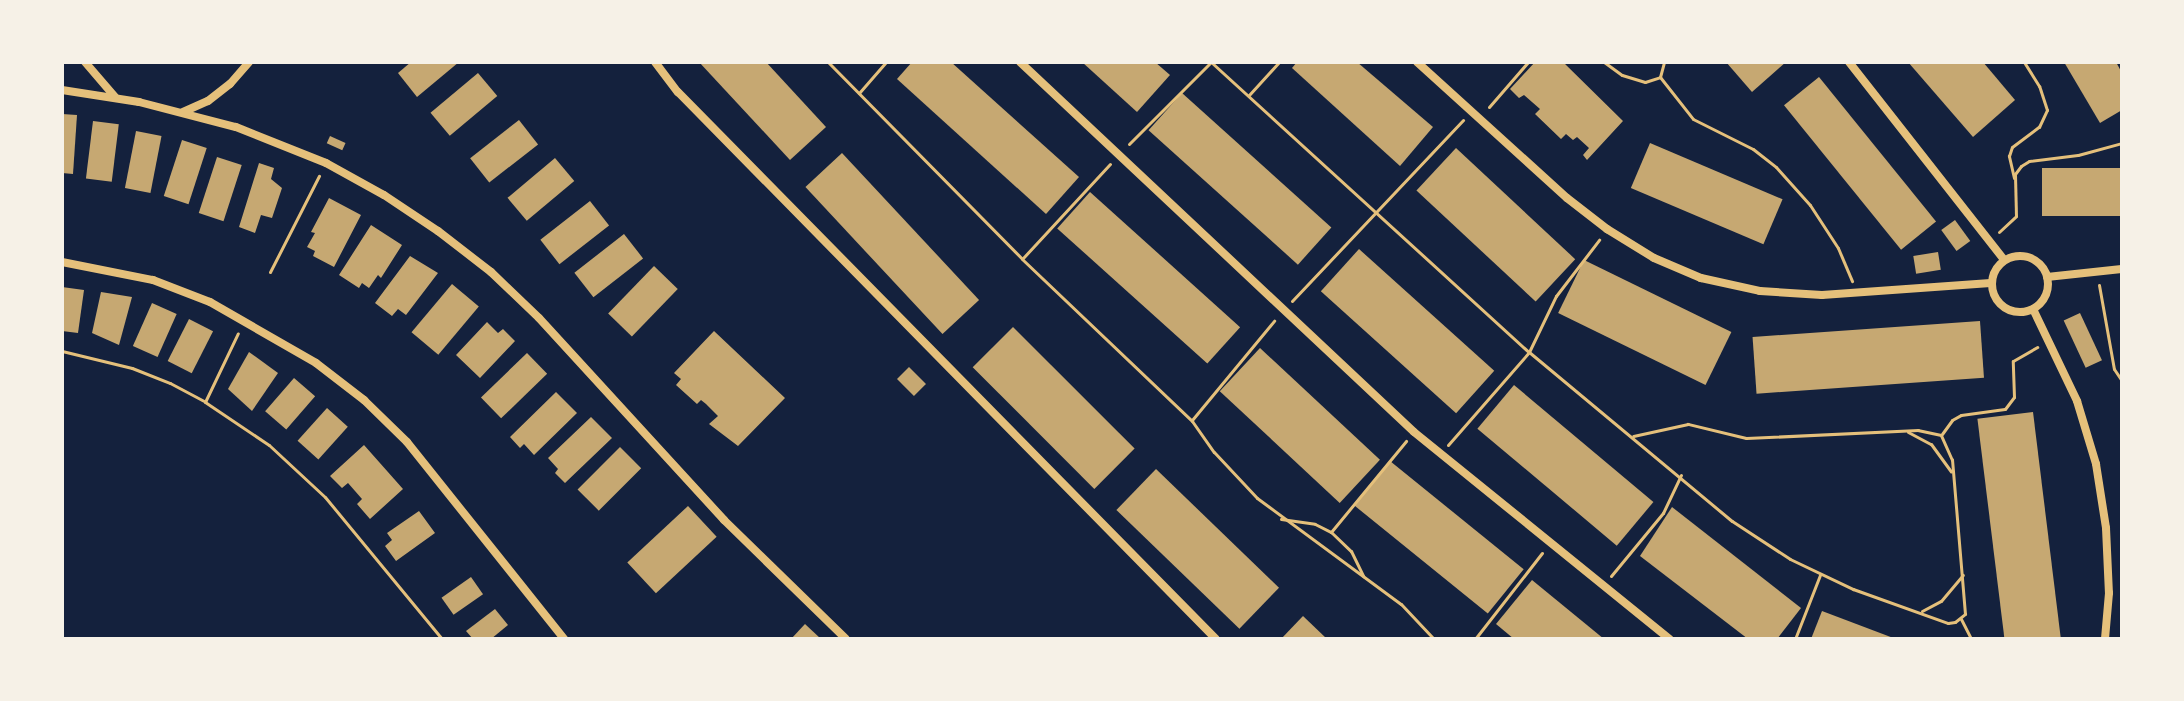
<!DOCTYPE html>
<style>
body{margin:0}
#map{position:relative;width:2184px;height:701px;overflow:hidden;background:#14213d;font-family:"Exo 2",sans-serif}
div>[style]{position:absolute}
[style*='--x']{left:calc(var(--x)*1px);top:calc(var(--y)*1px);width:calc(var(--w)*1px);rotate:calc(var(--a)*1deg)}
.building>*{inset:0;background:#c6a872;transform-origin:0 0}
.path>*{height:3px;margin:-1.5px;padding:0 1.5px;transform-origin:1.5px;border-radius:1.5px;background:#e5c07b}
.minor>*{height:8px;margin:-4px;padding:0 4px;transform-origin:4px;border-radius:4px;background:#e5c07b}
.minor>.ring{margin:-4px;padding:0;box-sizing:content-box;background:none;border:8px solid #e5c07b;border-radius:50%}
span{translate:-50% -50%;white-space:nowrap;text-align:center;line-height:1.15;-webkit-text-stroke:8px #f6f1e7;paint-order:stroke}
.frame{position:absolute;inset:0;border:64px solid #f6f1e7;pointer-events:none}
</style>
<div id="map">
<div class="building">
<div style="clip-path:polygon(411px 62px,459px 62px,417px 97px,398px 73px)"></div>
<div style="clip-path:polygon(699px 62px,766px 62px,826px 127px,790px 160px)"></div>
<div style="clip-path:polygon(912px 62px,951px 62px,1079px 177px,1046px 214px,897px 79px)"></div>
<div style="clip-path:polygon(1082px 62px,1155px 62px,1170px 75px,1137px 112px)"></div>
<div style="clip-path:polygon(1297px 62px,1357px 62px,1433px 127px,1400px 166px,1292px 68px)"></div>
<div style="clip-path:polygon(1535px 62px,1563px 62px,1623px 121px,1587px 160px,1583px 155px,1589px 148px,1577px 137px,1573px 140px,1566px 134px,1561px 139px,1535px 114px,1540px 109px,1524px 95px,1519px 98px,1510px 89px)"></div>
<div style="clip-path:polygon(1726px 62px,1786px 62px,1752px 92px)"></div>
<div style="clip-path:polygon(1908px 62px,1983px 62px,2015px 100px,1973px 137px)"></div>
<div style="clip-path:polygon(2064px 62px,2116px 62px,2122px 73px,2122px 110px,2100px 123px)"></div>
<div style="left:478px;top:73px;width:30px;height:62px;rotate:50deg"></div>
<div style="left:1819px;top:77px;width:186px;height:45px;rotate:51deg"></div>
<div style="left:1182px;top:93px;width:201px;height:50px;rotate:42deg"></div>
<div style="clip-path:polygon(62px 114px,77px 115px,73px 174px,62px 173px)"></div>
<div style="left:519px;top:120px;width:31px;height:62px;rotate:52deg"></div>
<div style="left:93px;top:121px;width:26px;height:58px;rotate:7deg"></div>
<div style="left:136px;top:131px;width:26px;height:58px;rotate:11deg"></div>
<div style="left:330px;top:136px;width:17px;height:8px;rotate:24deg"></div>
<div style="left:182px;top:140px;width:26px;height:59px;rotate:18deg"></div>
<div style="left:1650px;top:143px;width:144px;height:49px;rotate:23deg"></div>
<div style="left:1456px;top:148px;width:163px;height:58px;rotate:43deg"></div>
<div style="left:842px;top:153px;width:201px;height:50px;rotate:47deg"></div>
<div style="left:217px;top:157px;width:26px;height:59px;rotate:18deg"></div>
<div style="left:555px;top:158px;width:30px;height:62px;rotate:50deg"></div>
<div style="clip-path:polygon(259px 163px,274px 168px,271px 179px,282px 188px,272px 218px,261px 215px,255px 233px,239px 227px)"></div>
<div style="left:2122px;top:168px;width:48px;height:80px;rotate:90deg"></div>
<div style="left:1090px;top:192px;width:202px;height:49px;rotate:42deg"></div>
<div style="clip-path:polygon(329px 198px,361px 215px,334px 267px,313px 256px,315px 251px,307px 247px,315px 233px,311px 232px)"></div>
<div style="left:590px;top:201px;width:31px;height:63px;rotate:52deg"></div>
<div style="left:1955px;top:220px;width:26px;height:17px;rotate:54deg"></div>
<div style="clip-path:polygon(371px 225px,402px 245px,381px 278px,378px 275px,369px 288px,362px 283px,359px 288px,339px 275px)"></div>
<div style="left:624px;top:234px;width:31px;height:63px;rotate:52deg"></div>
<div style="left:1359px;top:249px;width:182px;height:57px;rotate:42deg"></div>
<div style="left:1938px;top:252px;width:18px;height:25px;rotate:81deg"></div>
<div style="clip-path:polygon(410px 256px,438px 273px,406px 315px,398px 309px,392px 316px,375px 303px)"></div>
<div style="left:1584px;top:260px;width:164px;height:59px;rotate:26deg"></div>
<div style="left:654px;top:266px;width:33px;height:66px;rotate:44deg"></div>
<div style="left:452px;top:284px;width:35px;height:63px;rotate:40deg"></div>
<div style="clip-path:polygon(62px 287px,84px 290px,78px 333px,62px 331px)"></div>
<div style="clip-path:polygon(101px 292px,132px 297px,119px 345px,92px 333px)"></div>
<div style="left:152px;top:303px;width:27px;height:47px;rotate:24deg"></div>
<div style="left:2080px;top:313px;width:52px;height:18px;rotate:65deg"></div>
<div style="left:189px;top:319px;width:27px;height:47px;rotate:27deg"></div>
<div style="left:1980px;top:321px;width:57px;height:228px;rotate:86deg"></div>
<div style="clip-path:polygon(487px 322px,498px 333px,503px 329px,515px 341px,480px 378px,456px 355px)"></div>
<div style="left:1013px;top:327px;width:172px;height:57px;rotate:45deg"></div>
<div style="clip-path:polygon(714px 331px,785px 398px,738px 446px,709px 424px,718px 416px,706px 404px,701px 400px,697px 404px,676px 385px,681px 379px,674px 373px)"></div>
<div style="left:1260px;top:348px;width:164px;height:59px;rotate:43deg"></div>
<div style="clip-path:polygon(249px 352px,278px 373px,252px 411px,228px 389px)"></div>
<div style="left:527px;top:353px;width:29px;height:64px;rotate:46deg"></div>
<div style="left:909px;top:367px;width:24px;height:17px;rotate:45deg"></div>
<div style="left:294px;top:378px;width:28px;height:44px;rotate:41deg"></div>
<div style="left:1514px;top:385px;width:182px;height:57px;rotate:40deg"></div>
<div style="clip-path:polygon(556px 392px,577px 413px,534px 455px,524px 444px,520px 448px,510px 437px)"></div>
<div style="left:327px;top:408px;width:28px;height:44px;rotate:42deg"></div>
<div style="left:2033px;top:412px;width:229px;height:56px;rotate:83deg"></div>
<div style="clip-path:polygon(591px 417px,612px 438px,565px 483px,555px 473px,558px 469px,548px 458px)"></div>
<div style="clip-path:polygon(364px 445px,403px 489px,370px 519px,357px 504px,362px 499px,348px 483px,342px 488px,330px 476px)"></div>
<div style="left:620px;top:447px;width:30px;height:60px;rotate:45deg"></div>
<div style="left:1390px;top:461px;width:172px;height:57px;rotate:39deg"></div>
<div style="left:1156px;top:469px;width:171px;height:57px;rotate:44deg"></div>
<div style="left:688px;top:506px;width:42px;height:83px;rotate:47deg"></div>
<div style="clip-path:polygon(1672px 507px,1801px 608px,1777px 639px,1748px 639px,1640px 556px)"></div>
<div style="clip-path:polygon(419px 511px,435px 533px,396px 561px,385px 546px,392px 540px,387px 533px)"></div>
<div style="left:471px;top:577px;width:21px;height:36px;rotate:55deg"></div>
<div style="clip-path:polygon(1532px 580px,1604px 639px,1514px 639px,1496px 624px)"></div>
<div style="clip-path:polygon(495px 609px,508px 625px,491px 639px,473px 639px,466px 631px)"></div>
<div style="clip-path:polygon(1822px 611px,1896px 639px,1811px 639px)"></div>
<div style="clip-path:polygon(1303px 616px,1327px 639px,1281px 639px)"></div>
<div style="clip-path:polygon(805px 624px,821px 639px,791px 639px)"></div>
</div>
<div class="path">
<div style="--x:828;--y:62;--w:276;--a:45.4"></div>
<div style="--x:1022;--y:259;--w:235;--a:43.6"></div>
<div style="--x:1192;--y:421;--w:38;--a:55"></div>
<div style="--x:1214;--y:452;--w:63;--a:46.9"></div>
<div style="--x:1257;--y:498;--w:179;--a:36.4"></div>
<div style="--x:1401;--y:604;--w:48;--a:46.7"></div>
<div style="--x:1211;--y:62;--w:430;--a:42.4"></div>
<div style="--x:1529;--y:352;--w:264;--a:39.8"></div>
<div style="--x:1732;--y:521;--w:69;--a:33.2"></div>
<div style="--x:1790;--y:559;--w:70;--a:25.5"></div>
<div style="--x:1853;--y:589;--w:101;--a:19.7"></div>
<div style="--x:1948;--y:623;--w:7;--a:-8"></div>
<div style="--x:1955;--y:622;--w:13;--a:-39"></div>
<div style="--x:1965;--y:614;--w:155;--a:-94.8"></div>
<div style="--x:1952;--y:460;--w:27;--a:-114"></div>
<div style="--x:1941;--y:435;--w:24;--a:-168"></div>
<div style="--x:1918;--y:430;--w:172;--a:177.3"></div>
<div style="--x:1746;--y:438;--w:60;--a:-166.4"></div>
<div style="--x:1688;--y:424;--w:56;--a:167.7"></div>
<div style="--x:1604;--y:62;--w:22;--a:36"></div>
<div style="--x:1622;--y:75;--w:24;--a:17"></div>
<div style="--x:1645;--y:82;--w:16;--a:-18"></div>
<div style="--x:1660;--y:77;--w:16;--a:-75"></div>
<div style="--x:1660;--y:77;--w:53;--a:51.8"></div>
<div style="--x:1693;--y:119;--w:67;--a:26.6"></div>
<div style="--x:1753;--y:149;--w:29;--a:38"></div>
<div style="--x:1776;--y:167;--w:51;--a:48.2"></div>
<div style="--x:1810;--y:205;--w:51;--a:56.9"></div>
<div style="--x:1838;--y:248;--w:36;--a:67"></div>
<div style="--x:859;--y:93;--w:41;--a:-48.9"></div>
<div style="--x:1249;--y:95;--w:45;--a:-47.7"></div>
<div style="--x:1489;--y:107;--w:60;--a:-49.1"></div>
<div style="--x:1129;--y:144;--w:116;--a:-45"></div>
<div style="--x:2014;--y:178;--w:23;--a:-103"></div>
<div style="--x:2009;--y:156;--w:9;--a:-72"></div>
<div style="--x:2012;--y:147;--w:34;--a:-37"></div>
<div style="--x:2039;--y:127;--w:19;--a:-65"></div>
<div style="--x:2047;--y:110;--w:25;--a:-108"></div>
<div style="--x:2039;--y:86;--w:28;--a:-122"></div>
<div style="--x:1999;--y:232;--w:23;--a:-43"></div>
<div style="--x:2016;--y:216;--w:42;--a:-91.4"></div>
<div style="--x:2015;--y:174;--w:10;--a:-53"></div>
<div style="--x:2021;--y:166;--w:9;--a:-32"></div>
<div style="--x:2029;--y:161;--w:49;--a:-7"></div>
<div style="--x:2078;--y:155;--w:46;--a:-15.3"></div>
<div style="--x:1023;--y:258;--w:128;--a:-47.2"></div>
<div style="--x:270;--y:272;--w:108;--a:-63"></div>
<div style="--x:2099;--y:285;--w:85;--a:79.9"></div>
<div style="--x:2114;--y:369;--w:14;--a:56"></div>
<div style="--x:1292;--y:301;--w:249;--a:-46.6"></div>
<div style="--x:62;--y:351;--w:72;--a:13.7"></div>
<div style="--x:132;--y:368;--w:41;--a:21.5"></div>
<div style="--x:170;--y:383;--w:40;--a:28"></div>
<div style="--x:205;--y:402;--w:77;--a:33.9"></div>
<div style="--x:269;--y:445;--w:76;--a:42.9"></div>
<div style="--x:325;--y:497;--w:184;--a:50.5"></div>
<div style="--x:205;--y:402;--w:76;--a:-64.4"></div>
<div style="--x:1192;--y:420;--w:129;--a:-50.4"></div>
<div style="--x:1908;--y:432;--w:26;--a:28"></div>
<div style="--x:1931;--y:444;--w:34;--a:54"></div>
<div style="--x:1942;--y:434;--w:17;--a:-54"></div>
<div style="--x:1952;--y:420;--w:10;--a:-29"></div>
<div style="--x:1961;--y:415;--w:44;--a:-7.8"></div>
<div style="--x:2005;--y:409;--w:15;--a:-53"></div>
<div style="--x:2014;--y:397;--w:36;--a:-92"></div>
<div style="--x:2013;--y:361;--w:28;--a:-30"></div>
<div style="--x:1448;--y:445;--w:123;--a:-48.9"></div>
<div style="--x:1529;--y:352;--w:62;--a:-64.3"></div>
<div style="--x:1556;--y:296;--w:71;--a:-52.5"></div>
<div style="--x:1281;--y:519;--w:34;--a:8"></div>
<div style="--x:1315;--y:524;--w:18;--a:27"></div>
<div style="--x:1331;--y:532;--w:28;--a:44"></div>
<div style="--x:1351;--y:551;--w:28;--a:64"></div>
<div style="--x:1331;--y:532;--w:118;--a:-50.5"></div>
<div style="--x:1611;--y:576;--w:82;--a:-50.5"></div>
<div style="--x:1663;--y:513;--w:42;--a:-64.7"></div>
<div style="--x:1922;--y:611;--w:21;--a:-28"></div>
<div style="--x:1941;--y:601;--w:34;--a:-50"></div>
<div style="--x:1961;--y:619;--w:22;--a:63"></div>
<div style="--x:1475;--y:639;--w:109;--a:-52.1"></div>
<div style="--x:1795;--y:639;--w:69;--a:-68.7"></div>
</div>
<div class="minor">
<div style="--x:85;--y:62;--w:46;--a:49.4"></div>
<div style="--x:655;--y:62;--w:38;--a:53"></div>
<div style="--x:678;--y:92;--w:767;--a:45.48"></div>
<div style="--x:1020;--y:62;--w:540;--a:43.2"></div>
<div style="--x:1414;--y:432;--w:329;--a:39"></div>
<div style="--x:1417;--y:62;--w:202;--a:42.2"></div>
<div style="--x:1567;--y:198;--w:51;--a:37.8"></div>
<div style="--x:1607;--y:229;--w:55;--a:31.7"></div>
<div style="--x:1654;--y:258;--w:51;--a:23.1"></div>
<div style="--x:1701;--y:278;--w:60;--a:12.4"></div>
<div style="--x:1760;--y:291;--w:62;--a:3.7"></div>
<div style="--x:1822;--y:295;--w:169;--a:-4.1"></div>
<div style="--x:1849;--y:62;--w:251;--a:51.9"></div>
<div style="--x:62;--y:90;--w:78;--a:8.9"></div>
<div style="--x:139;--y:102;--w:100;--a:14.5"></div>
<div style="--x:236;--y:127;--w:97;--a:21.8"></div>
<div style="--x:326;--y:163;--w:66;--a:28.9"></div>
<div style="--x:384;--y:195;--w:65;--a:33.7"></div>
<div style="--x:438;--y:231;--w:67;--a:37.7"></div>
<div style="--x:491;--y:272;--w:66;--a:43.8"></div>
<div style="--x:539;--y:318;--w:274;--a:47.5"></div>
<div style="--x:724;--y:520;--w:170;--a:44.3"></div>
<div style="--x:183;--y:112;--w:27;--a:-24"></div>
<div style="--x:208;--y:101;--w:28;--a:-38"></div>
<div style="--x:230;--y:84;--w:29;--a:-49"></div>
<div class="ring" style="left:1992px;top:256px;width:48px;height:48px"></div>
<div style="--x:62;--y:262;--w:93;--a:11.2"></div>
<div style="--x:153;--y:280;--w:61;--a:21.1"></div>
<div style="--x:210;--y:302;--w:122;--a:29.9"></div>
<div style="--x:316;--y:363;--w:61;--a:37.6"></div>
<div style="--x:364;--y:400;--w:60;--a:44.3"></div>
<div style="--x:407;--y:442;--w:252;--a:51.4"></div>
<div style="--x:2047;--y:277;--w:75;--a:-6.1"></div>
<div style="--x:2033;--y:309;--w:102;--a:64.4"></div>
<div style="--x:2077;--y:401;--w:66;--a:73.2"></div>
<div style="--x:2096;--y:464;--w:65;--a:81.1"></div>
<div style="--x:2106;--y:528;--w:65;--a:87.4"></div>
<div style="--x:2109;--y:593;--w:46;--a:95"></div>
</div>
<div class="frame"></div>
</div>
